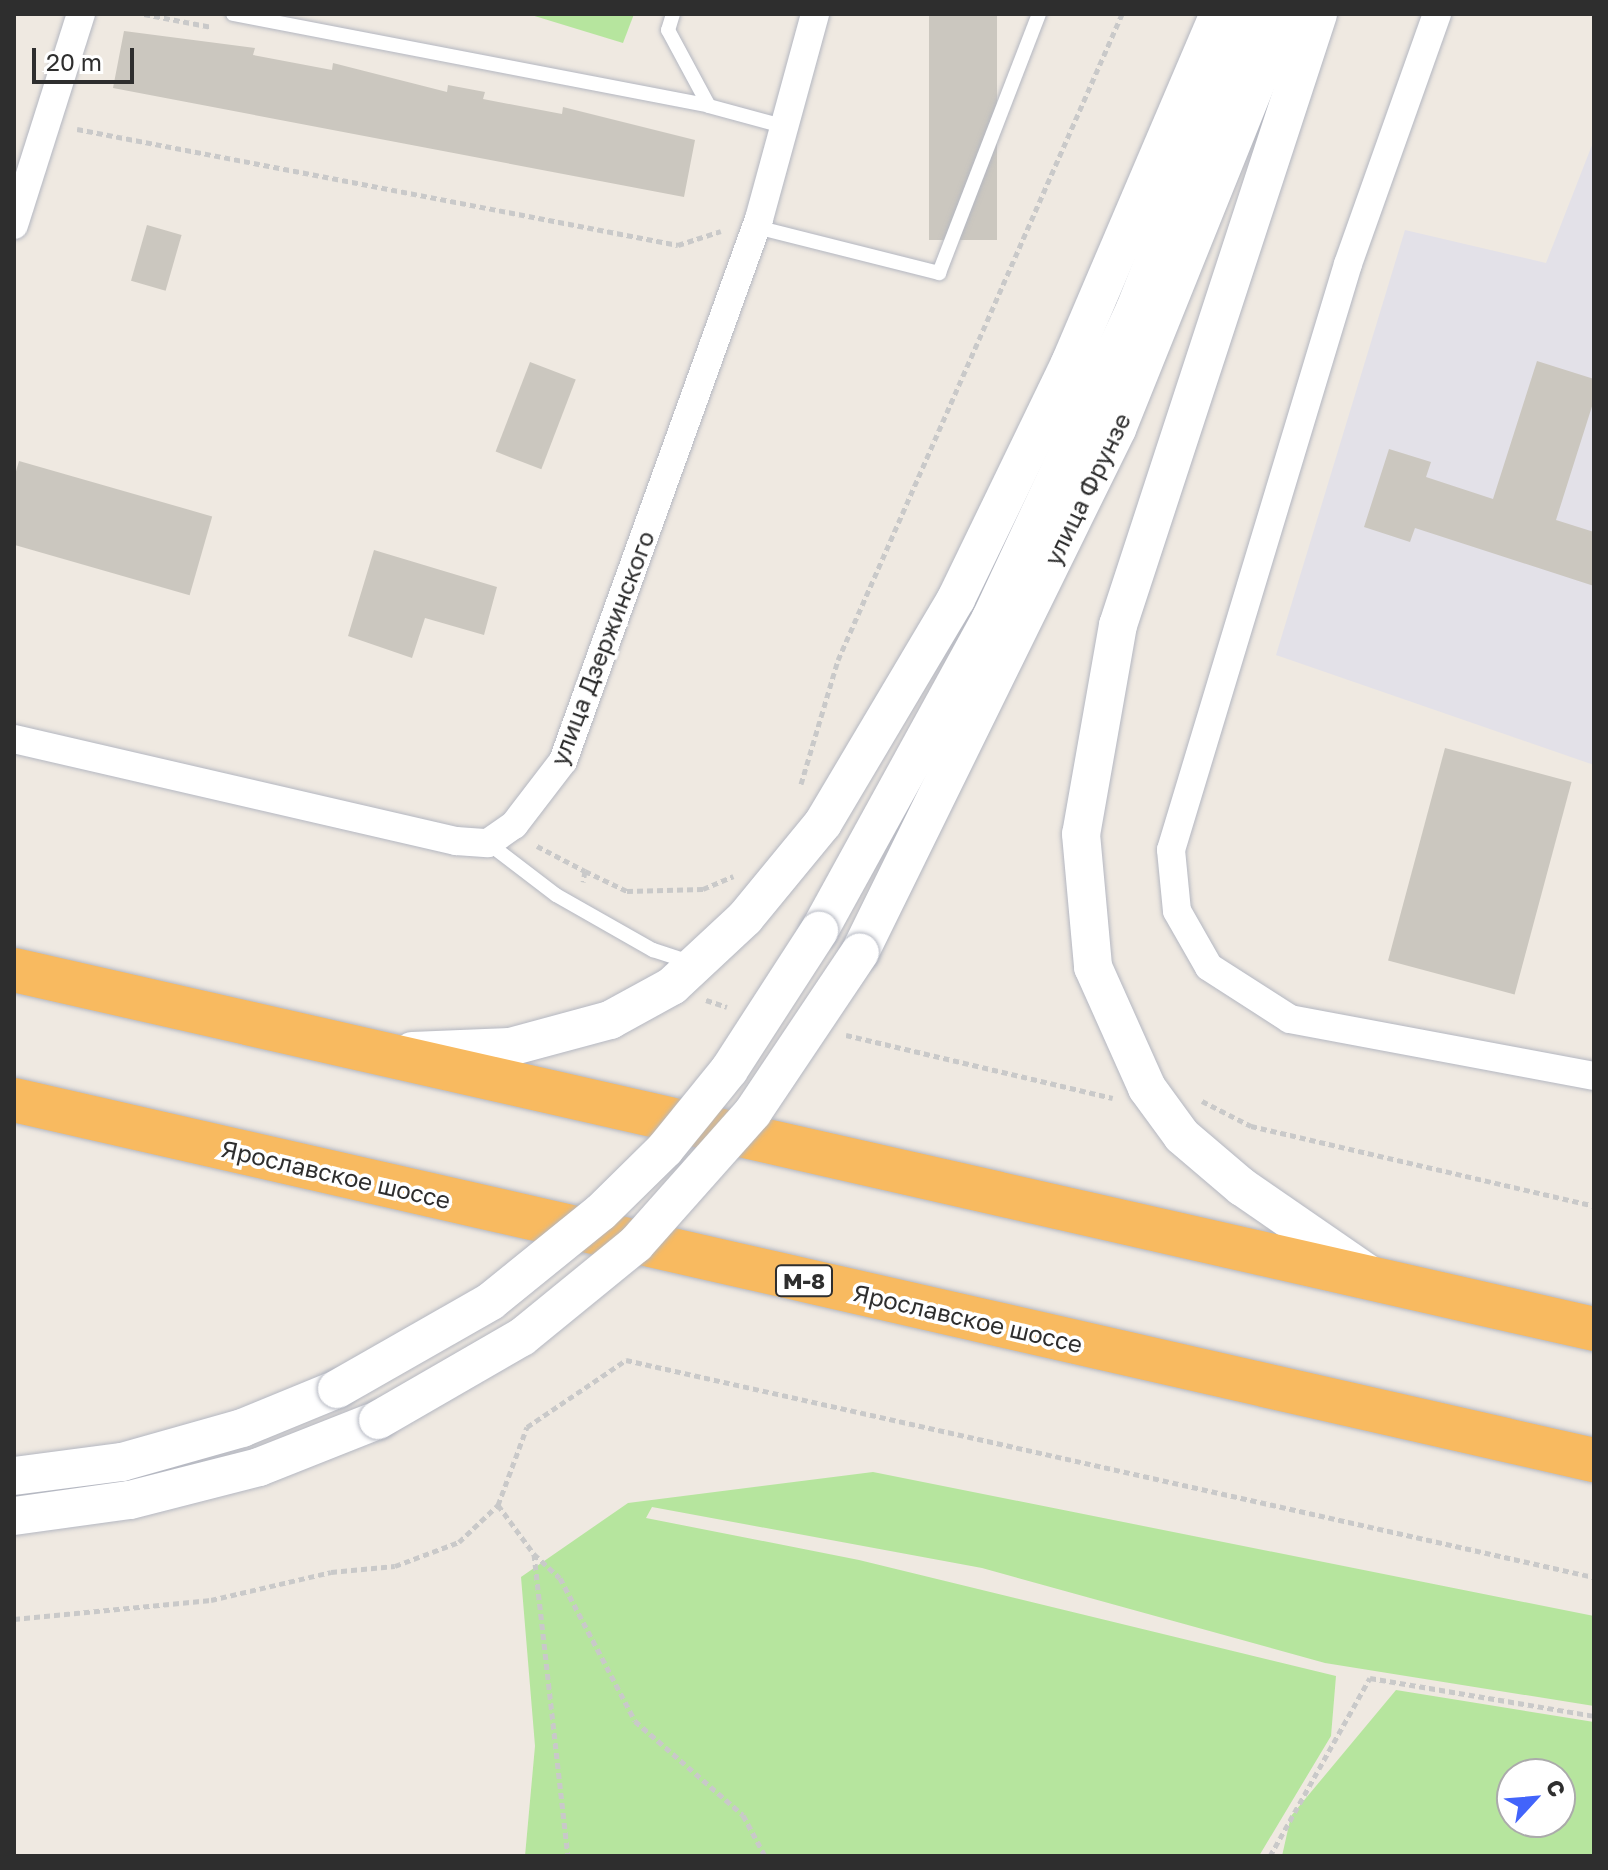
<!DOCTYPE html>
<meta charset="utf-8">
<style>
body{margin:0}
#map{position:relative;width:1608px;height:1870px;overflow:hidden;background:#efe9e1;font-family:"Golos Text",sans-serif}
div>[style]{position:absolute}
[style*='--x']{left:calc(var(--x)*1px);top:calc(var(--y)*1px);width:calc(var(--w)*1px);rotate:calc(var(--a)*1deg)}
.industrial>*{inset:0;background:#e3e1e8}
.green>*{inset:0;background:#b6e59e}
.building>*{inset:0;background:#cbc7bf;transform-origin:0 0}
.path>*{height:5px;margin-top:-2.5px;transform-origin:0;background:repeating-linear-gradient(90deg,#c9c9c9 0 6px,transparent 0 10px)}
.roads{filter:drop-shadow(0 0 2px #b4b7c1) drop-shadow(0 0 2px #b4b7c1)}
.service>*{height:14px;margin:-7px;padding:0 7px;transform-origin:7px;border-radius:7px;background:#fff}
.minor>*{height:28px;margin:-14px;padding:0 14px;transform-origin:14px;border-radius:14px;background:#fff}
.secondary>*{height:38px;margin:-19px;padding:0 19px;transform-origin:19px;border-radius:19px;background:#fff}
.trunk>*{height:44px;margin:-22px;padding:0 22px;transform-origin:22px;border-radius:22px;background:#f8ba60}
.bridges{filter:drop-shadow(0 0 2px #b4b7c1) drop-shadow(0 0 2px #b4b7c1)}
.secondary-bridge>*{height:38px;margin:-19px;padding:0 19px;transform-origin:19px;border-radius:19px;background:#fff}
span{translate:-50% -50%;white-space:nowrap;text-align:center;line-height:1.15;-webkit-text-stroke:7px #fff;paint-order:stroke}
.shield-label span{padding:2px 6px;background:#fff;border:2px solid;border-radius:6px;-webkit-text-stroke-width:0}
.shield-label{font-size:22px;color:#2e2e2e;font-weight:700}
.street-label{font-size:24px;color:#2e2e2e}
.frame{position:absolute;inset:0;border:16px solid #2e2e2e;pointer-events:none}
.north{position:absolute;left:1496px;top:1758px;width:80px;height:80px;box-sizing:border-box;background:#fff;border:2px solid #ababab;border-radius:50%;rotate:64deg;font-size:22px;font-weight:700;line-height:32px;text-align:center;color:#2e2e2e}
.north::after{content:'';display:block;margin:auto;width:28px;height:36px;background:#4264fb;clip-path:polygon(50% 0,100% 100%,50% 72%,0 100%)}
.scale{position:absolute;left:32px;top:48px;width:102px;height:36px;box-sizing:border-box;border:4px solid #2e2e2e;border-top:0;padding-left:10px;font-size:24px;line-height:28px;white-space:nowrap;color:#2e2e2e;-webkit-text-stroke:6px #fff;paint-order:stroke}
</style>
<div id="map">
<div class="industrial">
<div style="clip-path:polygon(1594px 140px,1594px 765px,1276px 655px,1405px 230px,1546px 263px)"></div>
</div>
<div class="green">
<div style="clip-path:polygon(528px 14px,634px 14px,623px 43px)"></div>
<div style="clip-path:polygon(873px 1472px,1594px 1616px,1594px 1706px,1325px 1663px,982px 1568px,652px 1507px,646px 1518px,859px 1560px,1336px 1676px,1331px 1736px,1259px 1856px,525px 1856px,535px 1746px,521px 1577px,628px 1503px)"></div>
<div style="clip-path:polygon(evenodd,1396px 1690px,1594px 1722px,1594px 1856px,1282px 1856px,1291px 1816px,1396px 1690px,1560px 1774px,1560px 1822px,1512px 1822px,1512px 1774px,1560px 1774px)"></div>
</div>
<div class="building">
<div style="left:929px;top:14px;width:68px;height:226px"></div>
<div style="clip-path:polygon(124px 31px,255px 48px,253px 55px,332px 70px,333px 63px,447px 92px,448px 85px,485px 92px,483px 99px,562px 114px,563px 107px,695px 140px,684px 197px,113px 88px)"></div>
<div style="left:147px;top:225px;width:36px;height:58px;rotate:16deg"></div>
<div style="clip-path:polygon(1537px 361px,1594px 379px,1594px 400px,1556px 520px,1594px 532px,1594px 586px,1415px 528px,1410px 542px,1364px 527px,1389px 449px,1431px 462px,1426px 477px,1493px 499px)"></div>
<div style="left:530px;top:362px;width:49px;height:96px;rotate:21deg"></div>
<div style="left:19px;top:461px;width:201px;height:82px;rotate:16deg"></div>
<div style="clip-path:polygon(374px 550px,497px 587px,484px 635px,425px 618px,412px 658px,348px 636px)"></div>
<div style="left:1445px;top:748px;width:131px;height:220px;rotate:15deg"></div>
</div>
<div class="path">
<div style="--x:144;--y:14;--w:69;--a:10.8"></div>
<div style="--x:77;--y:129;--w:612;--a:10.92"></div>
<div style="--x:678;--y:245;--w:45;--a:-18"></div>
<div style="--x:801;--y:784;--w:129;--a:-73.4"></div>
<div style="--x:838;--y:660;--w:706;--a:-66.27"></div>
<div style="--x:537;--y:846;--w:54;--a:27.5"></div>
<div style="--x:585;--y:871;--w:11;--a:100"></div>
<div style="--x:585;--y:871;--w:47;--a:25.5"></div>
<div style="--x:627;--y:891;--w:76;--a:-1.5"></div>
<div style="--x:703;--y:889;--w:33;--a:-23"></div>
<div style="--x:706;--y:1000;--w:22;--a:18"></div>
<div style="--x:846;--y:1035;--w:274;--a:13.3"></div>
<div style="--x:1202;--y:1101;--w:55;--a:27"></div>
<div style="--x:1251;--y:1126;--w:352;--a:13.1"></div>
<div style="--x:498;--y:1505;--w:61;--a:53.7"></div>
<div style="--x:534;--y:1554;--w:304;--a:83.6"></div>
<div style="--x:534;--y:1554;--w:35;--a:43"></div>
<div style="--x:560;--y:1578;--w:161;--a:62.3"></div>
<div style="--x:635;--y:1721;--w:143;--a:41"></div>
<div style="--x:743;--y:1815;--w:47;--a:61.8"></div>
<div style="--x:14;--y:1619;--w:198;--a:-5.5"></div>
<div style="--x:211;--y:1600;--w:123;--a:-13.1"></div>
<div style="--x:331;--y:1572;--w:64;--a:-5.4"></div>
<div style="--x:395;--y:1566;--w:68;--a:-20.6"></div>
<div style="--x:459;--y:1542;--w:54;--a:-43.5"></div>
<div style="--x:498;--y:1505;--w:83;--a:-69.6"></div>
<div style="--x:527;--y:1427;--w:120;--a:-34.1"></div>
<div style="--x:626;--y:1360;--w:992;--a:12.64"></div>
<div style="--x:1270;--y:1856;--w:204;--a:-60.7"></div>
<div style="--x:1370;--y:1678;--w:227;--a:9.6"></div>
</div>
<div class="roads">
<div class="service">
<div style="--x:233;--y:14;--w:485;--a:10.9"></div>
<div style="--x:673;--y:14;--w:17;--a:107"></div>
<div style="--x:668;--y:30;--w:86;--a:61.7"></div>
<div style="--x:709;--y:106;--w:73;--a:15.2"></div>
<div style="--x:756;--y:227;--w:189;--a:14.1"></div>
<div style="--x:939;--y:273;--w:278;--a:-68.9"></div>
<div style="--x:488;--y:843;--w:86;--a:37.4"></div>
<div style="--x:556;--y:895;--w:112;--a:29.6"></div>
<div style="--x:653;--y:950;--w:39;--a:18"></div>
</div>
<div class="minor">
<div style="--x:1437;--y:14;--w:265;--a:109.6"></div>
<div style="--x:1348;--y:264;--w:612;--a:106.81"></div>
<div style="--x:1171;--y:850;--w:61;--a:84.4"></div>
<div style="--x:1177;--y:911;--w:64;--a:60.3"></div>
<div style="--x:1209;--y:967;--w:96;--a:32.7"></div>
<div style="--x:1290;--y:1019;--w:309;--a:10.6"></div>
<div style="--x:14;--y:225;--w:221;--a:-72.4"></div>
<div style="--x:14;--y:739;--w:454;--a:13"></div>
<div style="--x:456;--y:841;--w:32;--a:4"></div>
<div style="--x:488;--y:843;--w:32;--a:-35"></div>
<div style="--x:514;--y:825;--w:81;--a:-52.6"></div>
<div style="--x:563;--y:761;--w:576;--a:-70.12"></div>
<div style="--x:759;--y:219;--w:213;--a:-74.7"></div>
</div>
<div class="secondary">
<div style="--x:1318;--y:14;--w:643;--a:108.12"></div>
<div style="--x:1118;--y:625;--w:212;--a:100"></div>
<div style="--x:1081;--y:834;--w:134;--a:84.8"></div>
<div style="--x:1093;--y:967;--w:133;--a:65.9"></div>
<div style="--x:1147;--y:1088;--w:59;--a:53.9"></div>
<div style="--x:1182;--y:1136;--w:79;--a:40.4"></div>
<div style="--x:1242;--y:1187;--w:157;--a:34.6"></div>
<div style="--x:819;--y:931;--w:355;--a:-61.2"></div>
<div style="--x:990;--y:620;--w:343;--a:-65"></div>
<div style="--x:1135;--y:309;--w:317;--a:-68.5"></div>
<div style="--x:860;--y:952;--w:583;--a:-63.83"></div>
<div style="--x:1117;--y:429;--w:447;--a:-68.1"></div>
<div style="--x:412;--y:1051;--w:98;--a:-2.3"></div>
<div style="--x:510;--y:1047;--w:104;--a:-15.1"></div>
<div style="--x:610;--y:1020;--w:71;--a:-28.7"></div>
<div style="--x:672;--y:986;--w:100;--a:-43"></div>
<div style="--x:745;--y:918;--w:123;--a:-50.6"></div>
<div style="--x:823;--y:823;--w:261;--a:-59.3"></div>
<div style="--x:956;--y:599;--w:262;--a:-64.2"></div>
<div style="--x:1070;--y:363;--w:379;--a:-66.9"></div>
<div style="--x:14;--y:1476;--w:109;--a:-7.4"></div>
<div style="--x:122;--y:1462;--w:125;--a:-15.8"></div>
<div style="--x:242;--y:1428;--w:103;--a:-22.3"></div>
<div style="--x:14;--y:1516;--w:117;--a:-7.9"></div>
<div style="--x:130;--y:1500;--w:133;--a:-14.3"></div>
<div style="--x:259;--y:1467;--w:128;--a:-21.6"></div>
</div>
<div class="trunk">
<div style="--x:14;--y:970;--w:1620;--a:12.8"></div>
<div style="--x:14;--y:1100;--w:1620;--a:12.84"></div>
</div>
</div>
<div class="bridges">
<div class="secondary-bridge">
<div style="--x:337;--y:1389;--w:177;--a:-29.7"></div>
<div style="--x:491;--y:1301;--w:141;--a:-39"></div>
<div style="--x:601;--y:1212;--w:90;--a:-44.5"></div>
<div style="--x:665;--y:1149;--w:102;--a:-51"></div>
<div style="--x:729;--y:1070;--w:166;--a:-57.1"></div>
<div style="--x:378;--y:1420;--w:166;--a:-30"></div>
<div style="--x:522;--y:1337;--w:147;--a:-39.2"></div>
<div style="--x:636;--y:1244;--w:176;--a:-48.4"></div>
<div style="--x:753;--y:1112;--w:192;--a:-56.2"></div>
</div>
</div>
<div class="shield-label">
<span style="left:804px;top:1281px">М-8</span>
</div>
<div class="street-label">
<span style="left:1087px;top:489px;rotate:-64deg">улица Фрунзе</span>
<span style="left:602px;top:648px;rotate:-69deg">улица Дзержинского</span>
<span style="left:336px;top:1174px;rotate:13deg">Ярославское шоссе</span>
<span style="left:968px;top:1318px;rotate:13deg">Ярославское шоссе</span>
</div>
<div class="frame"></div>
<div class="north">С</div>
<div class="scale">20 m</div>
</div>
